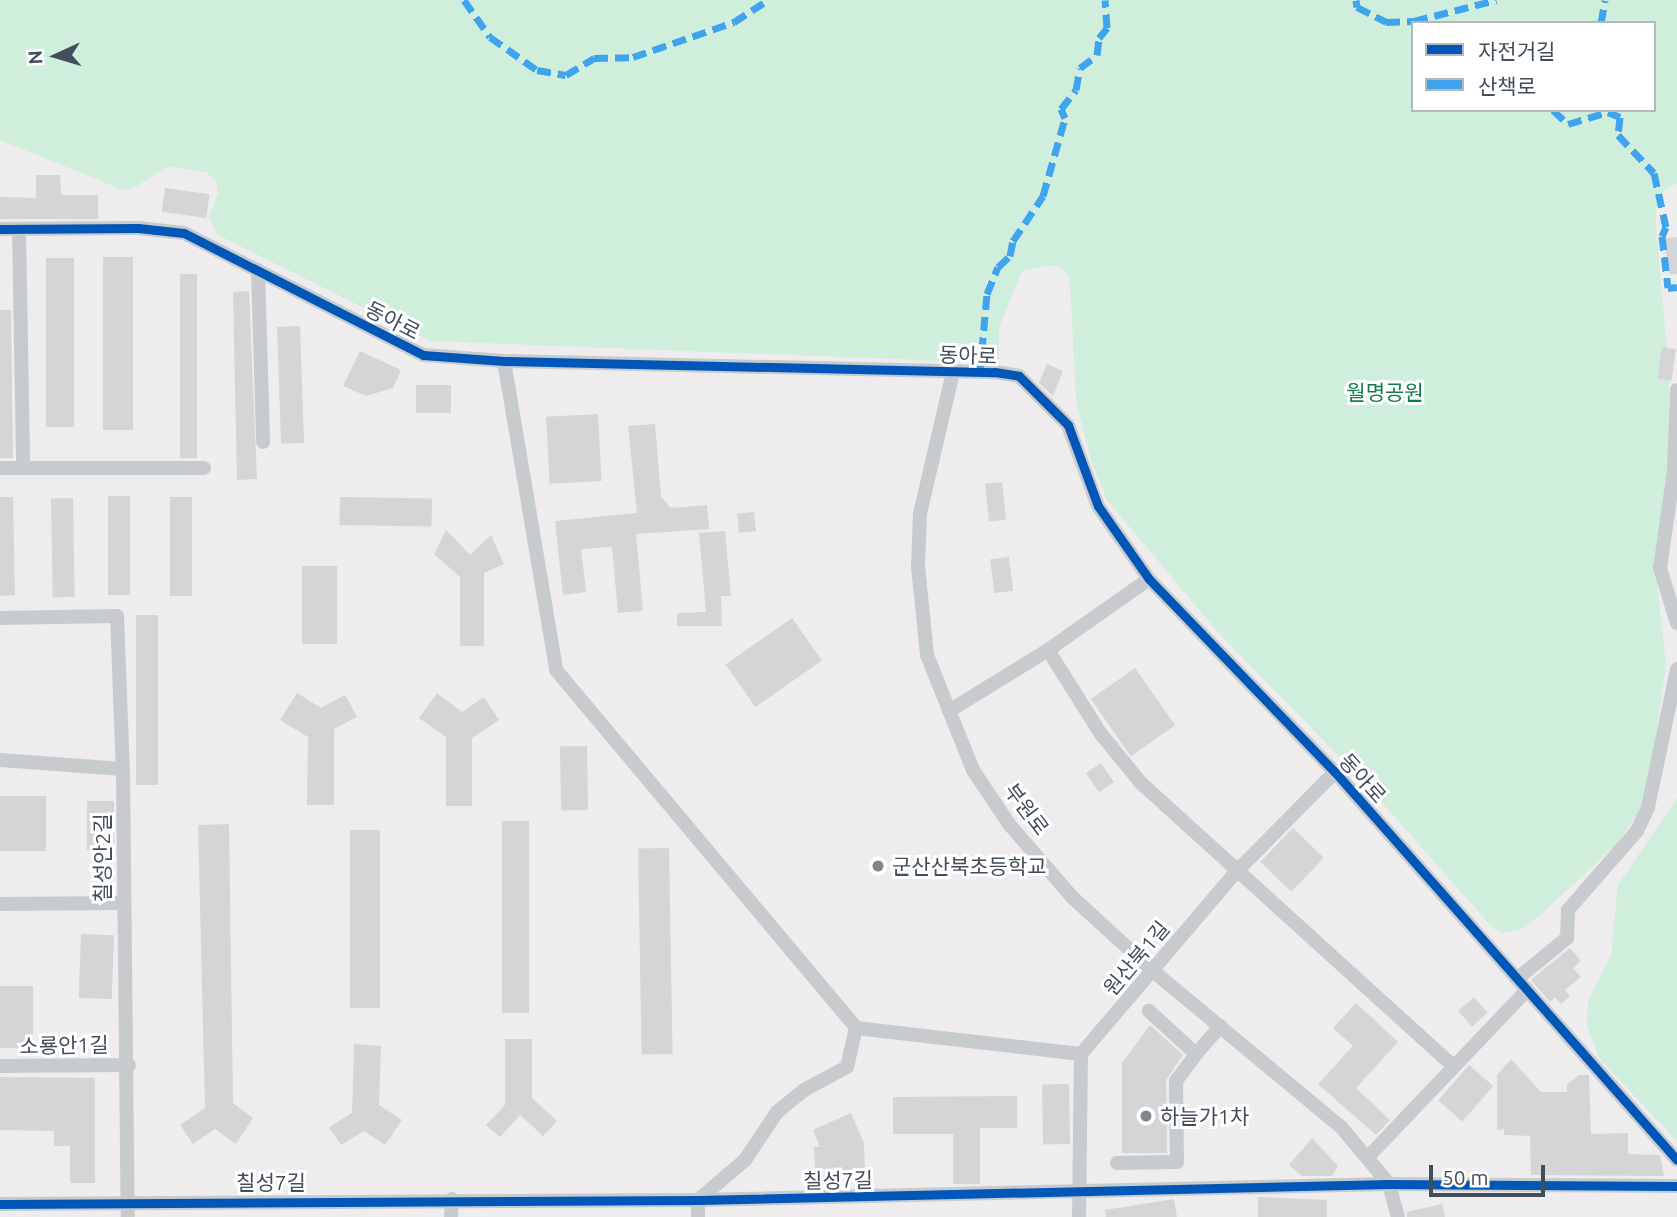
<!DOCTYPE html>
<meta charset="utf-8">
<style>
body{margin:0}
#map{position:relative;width:1677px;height:1217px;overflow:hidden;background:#eeecec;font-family:Ubuntu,"Noto Sans KR",sans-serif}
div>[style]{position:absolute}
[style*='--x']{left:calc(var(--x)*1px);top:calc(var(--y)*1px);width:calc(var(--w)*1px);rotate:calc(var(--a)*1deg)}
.green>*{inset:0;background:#cfeedc}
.building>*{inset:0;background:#d5d4d7;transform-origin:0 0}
.minor>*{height:14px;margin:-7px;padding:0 7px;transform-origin:7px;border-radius:7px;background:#c8cbcd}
.quiet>*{height:7px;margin-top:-3.5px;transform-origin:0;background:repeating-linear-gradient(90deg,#3fa4ed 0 14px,transparent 0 21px)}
.cycleway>*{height:9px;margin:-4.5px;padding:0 4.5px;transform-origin:4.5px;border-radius:4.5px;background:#0057b8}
.dots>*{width:19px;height:19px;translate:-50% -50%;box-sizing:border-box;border:4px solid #fff;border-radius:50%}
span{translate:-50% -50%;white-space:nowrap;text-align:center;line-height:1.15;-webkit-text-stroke:6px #fff;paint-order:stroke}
.street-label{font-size:21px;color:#434e5a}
.park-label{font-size:21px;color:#127d4c}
.poi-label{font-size:21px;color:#434e5a}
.left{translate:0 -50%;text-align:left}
.legend{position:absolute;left:1411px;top:21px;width:245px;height:91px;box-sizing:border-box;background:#fff;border:2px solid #b4b8bd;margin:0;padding:9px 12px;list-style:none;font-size:21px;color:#434e5a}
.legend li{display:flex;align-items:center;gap:14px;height:35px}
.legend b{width:35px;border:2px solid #b4b8bd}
.north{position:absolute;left:21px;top:21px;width:70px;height:70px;-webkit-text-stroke:5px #fff;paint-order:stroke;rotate:266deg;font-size:19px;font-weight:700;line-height:28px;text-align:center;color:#434e5a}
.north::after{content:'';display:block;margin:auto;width:24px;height:32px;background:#434e5a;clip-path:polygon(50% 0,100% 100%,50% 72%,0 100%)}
.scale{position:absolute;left:1429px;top:1165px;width:116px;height:32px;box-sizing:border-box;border:4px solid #434e5a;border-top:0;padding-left:9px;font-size:21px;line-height:24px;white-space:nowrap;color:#434e5a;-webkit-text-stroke:5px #fff;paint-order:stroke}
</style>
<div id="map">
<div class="green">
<div style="clip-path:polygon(evenodd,0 0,1677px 0,1677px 183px,1664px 191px,1655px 213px,1669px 375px,1668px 463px,1656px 571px,1666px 665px,1650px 776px,1637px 815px,1616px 845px,1540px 915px,1520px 930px,1503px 933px,1493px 928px,1361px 779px,1217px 631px,1107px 500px,1092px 463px,1076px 401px,1070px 281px,1065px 271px,1053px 265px,1022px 271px,999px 327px,999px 363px,430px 341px,218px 235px,209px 218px,218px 193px,216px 180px,207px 173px,168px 166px,137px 186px,123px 190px,0 140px,0 0,1413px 23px,1654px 23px,1654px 110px,1413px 110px,1413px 23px)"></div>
<div style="clip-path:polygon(1677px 798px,1677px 1141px,1600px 1059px,1587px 1027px,1588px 1001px,1611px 955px,1618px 885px)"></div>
</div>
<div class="building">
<div style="clip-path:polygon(36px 175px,60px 175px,61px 195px,98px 195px,98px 219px,0 219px,0 197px,36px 198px)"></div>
<div style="left:165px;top:188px;width:45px;height:24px;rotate:8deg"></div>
<div style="clip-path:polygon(1677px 237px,1677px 274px,1670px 275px,1664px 239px)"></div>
<div style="left:133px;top:257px;width:173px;height:30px;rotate:90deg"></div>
<div style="left:46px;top:258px;width:28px;height:169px"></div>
<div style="left:180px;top:274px;width:17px;height:184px"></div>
<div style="clip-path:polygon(249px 291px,257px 479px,237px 480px,233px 292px)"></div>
<div style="clip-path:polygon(0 310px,11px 310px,13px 458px,0 458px)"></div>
<div style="left:300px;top:326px;width:117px;height:23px;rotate:88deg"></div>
<div style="left:1662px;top:347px;width:14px;height:32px;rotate:8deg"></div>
<div style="clip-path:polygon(360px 351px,401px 370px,393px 388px,366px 396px,343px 386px)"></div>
<div style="clip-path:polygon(1047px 364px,1063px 371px,1053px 396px,1039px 383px)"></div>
<div style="left:451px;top:385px;width:28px;height:35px;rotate:90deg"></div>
<div style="left:598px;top:414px;width:67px;height:52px;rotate:87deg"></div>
<div style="clip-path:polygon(655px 424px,661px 497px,671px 508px,707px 505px,709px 529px,636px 534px,643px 611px,618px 613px,612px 547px,581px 549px,586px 592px,563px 595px,555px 521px,637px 513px,628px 426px)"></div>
<div style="left:1002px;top:482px;width:38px;height:17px;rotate:84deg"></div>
<div style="left:108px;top:496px;width:22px;height:99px"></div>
<div style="clip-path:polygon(0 497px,13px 497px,15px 595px,0 596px)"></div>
<div style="left:170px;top:497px;width:22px;height:99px"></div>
<div style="left:340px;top:497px;width:92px;height:28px;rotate:1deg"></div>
<div style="left:73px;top:498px;width:99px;height:22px;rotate:89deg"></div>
<div style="left:754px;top:512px;width:19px;height:17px;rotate:84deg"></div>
<div style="clip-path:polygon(446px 530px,470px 555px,491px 535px,504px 564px,484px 573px,484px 646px,460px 646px,460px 577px,434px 554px)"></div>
<div style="clip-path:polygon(725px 531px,731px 596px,721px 596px,722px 626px,677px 626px,677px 613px,706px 612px,699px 533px)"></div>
<div style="left:1009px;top:557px;width:34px;height:19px;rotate:83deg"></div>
<div style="left:302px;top:566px;width:35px;height:78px"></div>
<div style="left:136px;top:615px;width:22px;height:170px"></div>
<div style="left:792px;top:618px;width:52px;height:81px;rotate:55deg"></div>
<div style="left:1135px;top:668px;width:70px;height:54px;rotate:55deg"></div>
<div style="clip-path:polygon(297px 693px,321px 708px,345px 695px,357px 717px,334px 729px,334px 805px,307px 805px,308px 737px,280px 720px)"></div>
<div style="clip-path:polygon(437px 693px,462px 712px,484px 697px,499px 720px,472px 738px,472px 806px,446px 806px,446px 737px,419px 718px)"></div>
<div style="left:587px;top:746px;width:64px;height:27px;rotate:89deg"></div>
<div style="left:1101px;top:763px;width:23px;height:18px;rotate:56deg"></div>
<div style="left:46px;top:796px;width:55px;height:46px;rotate:90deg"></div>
<div style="left:87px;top:801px;width:27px;height:49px"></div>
<div style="left:502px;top:821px;width:27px;height:192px"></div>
<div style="clip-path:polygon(229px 824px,233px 1103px,253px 1118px,236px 1144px,215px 1129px,193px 1144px,180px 1125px,205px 1108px,198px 825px)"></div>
<div style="left:1293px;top:828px;width:43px;height:47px;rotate:44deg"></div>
<div style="left:350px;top:830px;width:30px;height:178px"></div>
<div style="left:669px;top:848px;width:206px;height:31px;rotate:89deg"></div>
<div style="left:81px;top:934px;width:33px;height:64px;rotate:2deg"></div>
<div style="clip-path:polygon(1570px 948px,1581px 961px,1573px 968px,1581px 977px,1565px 990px,1570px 996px,1561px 1004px,1555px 997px,1550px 1002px,1531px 980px)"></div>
<div style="left:0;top:986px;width:33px;height:62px"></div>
<div style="left:1474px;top:997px;width:21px;height:21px;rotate:49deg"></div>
<div style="clip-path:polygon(1356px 1003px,1398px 1042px,1356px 1088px,1390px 1120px,1376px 1135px,1318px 1084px,1353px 1046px,1333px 1028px)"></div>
<div style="clip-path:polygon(1150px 1025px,1183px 1055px,1166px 1080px,1167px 1153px,1122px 1153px,1122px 1063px)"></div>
<div style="clip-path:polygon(505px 1039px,532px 1039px,532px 1098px,557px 1121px,543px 1136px,520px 1115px,500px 1137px,486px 1125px,505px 1105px)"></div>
<div style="clip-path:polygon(354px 1044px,381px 1046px,379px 1105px,402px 1120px,385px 1145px,364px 1131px,341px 1145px,329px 1127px,352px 1113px)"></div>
<div style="clip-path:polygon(1511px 1059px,1541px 1092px,1567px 1092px,1567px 1085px,1579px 1075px,1589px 1075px,1591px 1134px,1628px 1133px,1628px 1154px,1660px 1155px,1664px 1176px,1531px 1175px,1530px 1136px,1504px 1135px,1504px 1129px,1497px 1130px,1497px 1075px)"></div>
<div style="left:1469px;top:1065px;width:32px;height:47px;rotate:41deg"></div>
<div style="clip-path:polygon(0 1077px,95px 1078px,95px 1183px,70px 1183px,70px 1146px,54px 1146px,54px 1131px,0 1130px)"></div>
<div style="left:1069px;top:1084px;width:60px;height:27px;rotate:89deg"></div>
<div style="clip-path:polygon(1017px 1096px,1017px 1128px,980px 1128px,980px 1184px,953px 1184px,953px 1134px,893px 1134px,893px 1097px)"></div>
<div style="clip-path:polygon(851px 1113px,864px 1143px,865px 1177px,835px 1178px,835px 1169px,815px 1169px,814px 1147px,820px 1147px,813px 1130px)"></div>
<div style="clip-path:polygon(1312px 1138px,1338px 1166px,1332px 1176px,1302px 1176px,1289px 1165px)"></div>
<div style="clip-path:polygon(1258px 1197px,1327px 1200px,1327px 1217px,1258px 1217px)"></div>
<div style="left:1174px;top:1199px;width:18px;height:70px;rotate:81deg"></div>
<div style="clip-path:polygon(1442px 1204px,1445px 1217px,1407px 1217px,1407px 1212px)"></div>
</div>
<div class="minor">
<div style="--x:0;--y:229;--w:138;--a:-0.4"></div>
<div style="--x:138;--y:228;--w:46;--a:6.2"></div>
<div style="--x:184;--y:233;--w:268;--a:27"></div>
<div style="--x:423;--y:355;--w:81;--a:4.2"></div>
<div style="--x:504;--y:361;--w:491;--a:1.3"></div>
<div style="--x:995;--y:372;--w:24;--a:9"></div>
<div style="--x:1019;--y:376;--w:69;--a:45"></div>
<div style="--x:1068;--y:425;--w:86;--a:69.7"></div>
<div style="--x:1098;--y:506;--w:89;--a:55.1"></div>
<div style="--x:1149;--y:579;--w:268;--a:46.1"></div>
<div style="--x:1335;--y:772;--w:517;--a:48.61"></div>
<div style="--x:19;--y:229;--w:239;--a:89"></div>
<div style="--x:258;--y:270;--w:172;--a:88.3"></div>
<div style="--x:504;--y:361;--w:313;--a:80.4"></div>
<div style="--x:556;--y:670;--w:467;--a:50"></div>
<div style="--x:953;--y:372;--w:146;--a:103.1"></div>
<div style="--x:920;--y:514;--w:52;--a:92.2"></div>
<div style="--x:918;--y:566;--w:89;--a:84.2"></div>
<div style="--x:927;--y:655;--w:124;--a:68.2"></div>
<div style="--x:973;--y:770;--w:65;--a:56.3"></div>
<div style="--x:1009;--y:824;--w:96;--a:49.2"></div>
<div style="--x:1072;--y:897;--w:110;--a:42.4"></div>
<div style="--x:1153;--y:971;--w:244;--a:39.7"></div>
<div style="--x:1341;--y:1127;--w:75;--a:49.9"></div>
<div style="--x:1389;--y:1184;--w:34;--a:75"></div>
<div style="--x:1677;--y:390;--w:81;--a:92.1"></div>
<div style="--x:1674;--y:471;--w:98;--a:98.2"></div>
<div style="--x:1660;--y:568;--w:58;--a:72.8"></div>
<div style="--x:0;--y:468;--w:204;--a:0"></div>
<div style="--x:0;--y:618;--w:117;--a:-1"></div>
<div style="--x:117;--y:616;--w:153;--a:87.8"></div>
<div style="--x:123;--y:769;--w:448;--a:89.4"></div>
<div style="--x:1048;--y:650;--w:99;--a:57.8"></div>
<div style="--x:1101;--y:734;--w:63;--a:50.8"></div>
<div style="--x:1141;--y:783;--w:420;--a:42.2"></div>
<div style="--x:949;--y:711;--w:116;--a:-31.6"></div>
<div style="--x:1048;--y:650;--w:123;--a:-35.1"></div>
<div style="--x:0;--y:760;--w:123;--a:4.2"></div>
<div style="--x:0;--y:904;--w:123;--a:-0.5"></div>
<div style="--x:1517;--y:979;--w:65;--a:-39.4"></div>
<div style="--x:1567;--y:938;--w:28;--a:-88"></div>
<div style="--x:1568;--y:910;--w:105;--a:-48.9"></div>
<div style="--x:1637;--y:831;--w:26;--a:-65"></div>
<div style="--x:1648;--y:807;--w:141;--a:-78.1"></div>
<div style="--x:1196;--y:1054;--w:37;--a:-49"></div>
<div style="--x:0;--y:1066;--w:129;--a:-0.4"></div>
<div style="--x:1368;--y:1157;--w:231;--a:-46.4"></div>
<div style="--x:1117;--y:1163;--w:60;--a:-1"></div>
<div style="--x:1177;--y:1162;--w:81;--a:-90.7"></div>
<div style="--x:1176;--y:1081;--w:34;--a:-53"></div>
<div style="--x:1196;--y:1054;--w:64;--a:-137.5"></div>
<div style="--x:698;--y:1200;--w:62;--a:-40.4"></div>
<div style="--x:745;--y:1160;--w:58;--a:-56.3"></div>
<div style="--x:777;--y:1112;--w:35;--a:-39"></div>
<div style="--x:804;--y:1090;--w:49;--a:-28.1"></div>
<div style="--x:847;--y:1067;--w:40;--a:-77"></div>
<div style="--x:856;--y:1028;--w:226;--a:6.6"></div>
<div style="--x:698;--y:1200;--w:17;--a:90"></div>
<div style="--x:0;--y:1204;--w:698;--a:-0.33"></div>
<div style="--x:698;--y:1200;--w:691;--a:-1.33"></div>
<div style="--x:1389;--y:1184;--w:288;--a:0.4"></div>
<div style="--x:451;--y:1217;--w:18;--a:-87"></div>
<div style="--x:1079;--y:1217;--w:163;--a:-89.3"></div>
<div style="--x:1081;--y:1054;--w:239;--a:-49.6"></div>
<div style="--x:1236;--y:872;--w:141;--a:-45.3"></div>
</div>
<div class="quiet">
<div style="--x:464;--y:0;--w:45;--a:54.9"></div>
<div style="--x:490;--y:37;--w:57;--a:35.1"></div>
<div style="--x:537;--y:70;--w:29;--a:10"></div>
<div style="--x:566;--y:75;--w:33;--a:-31"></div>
<div style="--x:594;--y:58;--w:39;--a:-1"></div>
<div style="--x:633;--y:57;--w:107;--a:-19.1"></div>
<div style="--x:734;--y:22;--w:40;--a:-32.9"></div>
<div style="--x:1356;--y:0;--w:7;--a:82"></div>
<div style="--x:1357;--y:7;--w:33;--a:27"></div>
<div style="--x:1386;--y:22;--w:28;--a:-2"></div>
<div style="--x:1414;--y:21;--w:85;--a:-14.4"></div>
<div style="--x:1601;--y:23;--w:23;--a:-80"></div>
<div style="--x:1553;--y:110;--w:21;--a:43"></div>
<div style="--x:1568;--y:124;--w:42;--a:-16.7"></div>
<div style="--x:1608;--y:112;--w:13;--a:23"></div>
<div style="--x:1620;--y:117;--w:18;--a:96"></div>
<div style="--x:1618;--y:135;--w:52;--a:46.5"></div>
<div style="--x:1654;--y:173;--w:55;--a:77.5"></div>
<div style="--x:1666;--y:227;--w:10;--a:114"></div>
<div style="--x:1662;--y:236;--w:52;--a:83.4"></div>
<div style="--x:1668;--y:288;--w:9;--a:-6"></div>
<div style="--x:980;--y:372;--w:78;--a:-84.9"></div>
<div style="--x:987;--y:294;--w:29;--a:-68"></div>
<div style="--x:998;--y:267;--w:16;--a:-43"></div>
<div style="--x:1010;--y:256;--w:15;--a:-79"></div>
<div style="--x:1013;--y:241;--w:54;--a:-56.3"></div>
<div style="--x:1043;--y:196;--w:81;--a:-74.2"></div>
<div style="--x:1065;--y:118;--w:10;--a:-114"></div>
<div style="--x:1061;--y:109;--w:24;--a:-52"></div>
<div style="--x:1076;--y:90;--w:22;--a:-80"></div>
<div style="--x:1080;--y:68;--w:21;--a:-37"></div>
<div style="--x:1097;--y:55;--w:17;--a:-83"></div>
<div style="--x:1099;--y:38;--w:13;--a:-51"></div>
<div style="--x:1107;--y:28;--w:28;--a:-94"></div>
</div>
<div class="cycleway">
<div style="--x:0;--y:229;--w:138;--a:-0.4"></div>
<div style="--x:138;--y:228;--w:46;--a:6.2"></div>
<div style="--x:184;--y:233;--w:268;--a:27"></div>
<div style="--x:423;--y:355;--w:81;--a:4.2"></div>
<div style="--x:504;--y:361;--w:491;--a:1.3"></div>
<div style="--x:995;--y:372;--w:24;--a:9"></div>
<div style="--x:1019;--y:376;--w:69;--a:45"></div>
<div style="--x:1068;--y:425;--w:86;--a:69.7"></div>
<div style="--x:1098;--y:506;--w:89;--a:55.1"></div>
<div style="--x:1149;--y:579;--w:268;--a:46.1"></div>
<div style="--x:1335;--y:772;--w:517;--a:48.61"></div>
<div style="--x:0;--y:1204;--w:698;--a:-0.33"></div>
<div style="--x:698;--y:1200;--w:691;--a:-1.33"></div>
<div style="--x:1389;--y:1184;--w:288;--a:0.4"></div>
</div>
<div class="dots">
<div style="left:878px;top:866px;background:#7f858d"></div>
<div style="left:1146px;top:1116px;background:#7f858d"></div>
</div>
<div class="street-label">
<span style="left:393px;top:320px;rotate:27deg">동아로</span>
<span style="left:968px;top:355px;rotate:2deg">동아로</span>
<span style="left:1363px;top:778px;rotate:48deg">동아로</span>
<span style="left:1027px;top:809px;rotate:53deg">부원로</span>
<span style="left:102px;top:858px;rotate:-90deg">칠성안2길</span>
<span style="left:1136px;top:958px;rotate:-50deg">원산북1길</span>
<span style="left:64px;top:1045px;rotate:-1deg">소룡안1길</span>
<span style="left:838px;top:1180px;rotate:-1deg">칠성7길</span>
<span style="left:271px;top:1182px">칠성7길</span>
</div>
<div class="park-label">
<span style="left:1385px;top:392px">월명공원</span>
</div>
<div class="poi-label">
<span class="left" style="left:892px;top:866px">군산산북초등학교</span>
<span class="left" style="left:1160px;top:1116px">하늘가1차</span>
</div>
<ul class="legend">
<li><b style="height:9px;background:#0057b8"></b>자전거길</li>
<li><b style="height:9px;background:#3fa4ed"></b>산책로</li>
</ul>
<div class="north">N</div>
<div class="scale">50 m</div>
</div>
